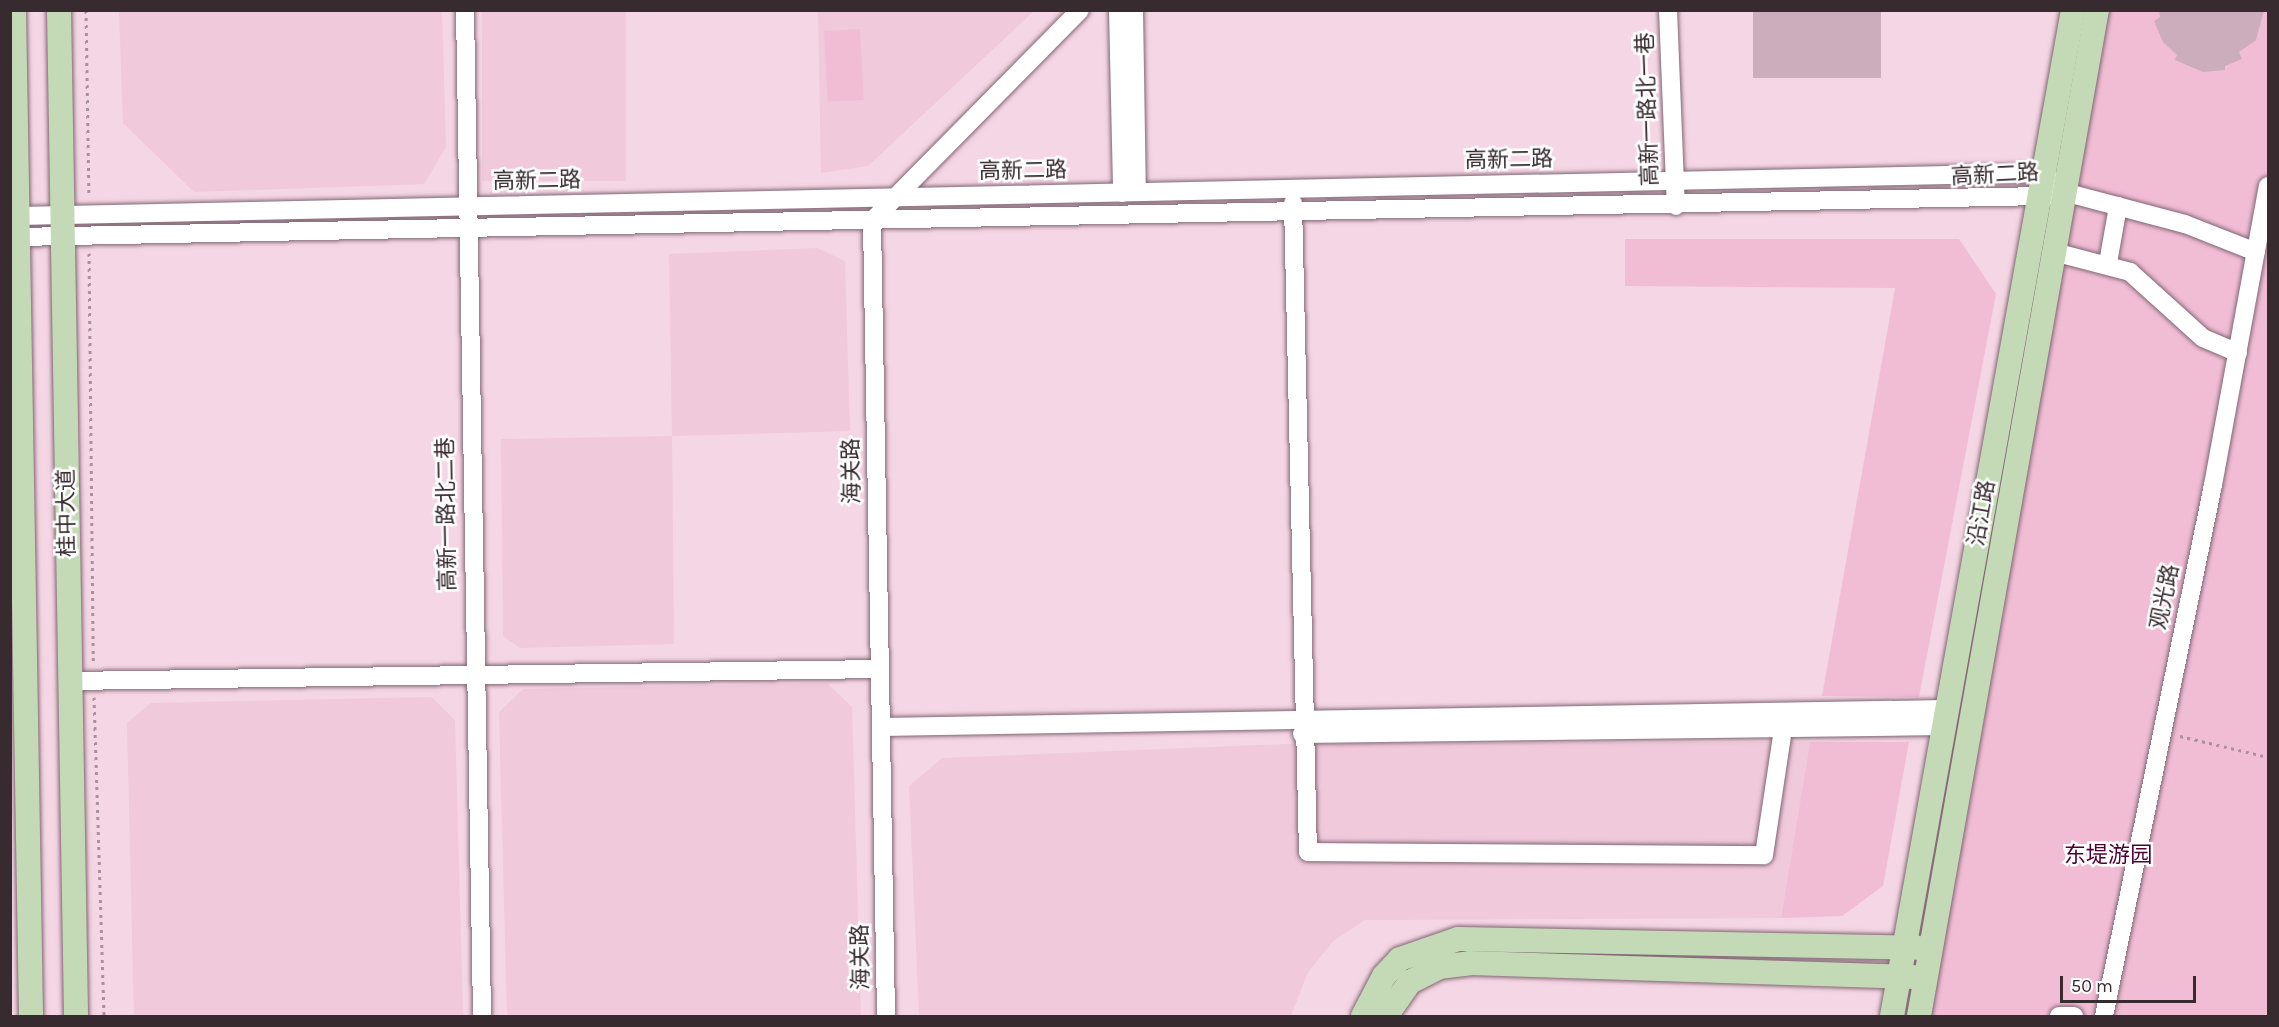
<!DOCTYPE html>
<meta charset="utf-8">
<style>
body{margin:0}
#map{position:relative;width:2279px;height:1027px;overflow:hidden;background:#f5d6e4;font-family:Karla,"Noto Sans SC",sans-serif}
div>[style]{position:absolute}
[style*='--x']{left:calc(var(--x)*1px);top:calc(var(--y)*1px);width:calc(var(--w)*1px);rotate:calc(var(--a)*1deg)}
.built>*{inset:0;background:#f0c9db;transform-origin:0 0}
.green>*{inset:0;background:#f1bdd5;transform-origin:0 0}
.building>*{inset:0;background:#cbadbb;transform-origin:0 0}
.path>*{height:3px;margin-top:-1.5px;transform-origin:0;background:repeating-linear-gradient(90deg,#a8919b 0 3px,transparent 0 7.5px)}
.roads{filter:drop-shadow(0 0 2px #816673) drop-shadow(0 0 2px #816673)}
.minor>*{height:18px;margin:-9px;padding:0 9px;transform-origin:9px;border-radius:9px;background:#fff}
.major>*{height:24px;margin:-12px;padding:0 12px;transform-origin:12px;border-radius:12px;background:#c4dab7}
span{translate:-50% -50%;white-space:nowrap;text-align:center;line-height:1.15;-webkit-text-stroke:5px #fff;paint-order:stroke}
.street-label{font-size:22px;color:#372b30}
.park-label{font-size:22px;color:#4f0033}
.frame{position:absolute;inset:0;border:12px solid #372b30;pointer-events:none}
.scale{position:absolute;left:2060px;top:976px;width:136px;height:27px;box-sizing:border-box;border:3px solid #372b30;border-top:0;padding-left:8px;font-size:18px;line-height:21px;white-space:nowrap;color:#372b30;-webkit-text-stroke:4px #fff;paint-order:stroke}
</style>
<div id="map">
<div class="built">
<div style="clip-path:polygon(119px 11px,442px 11px,446px 147px,424px 184px,194px 192px,123px 123px)"></div>
<div style="left:482px;top:11px;width:144px;height:170px"></div>
<div style="clip-path:polygon(818px 11px,1034px 11px,868px 166px,821px 173px)"></div>
<div style="clip-path:polygon(817px 248px,845px 261px,850px 431px,672px 436px,674px 644px,520px 648px,503px 636px,501px 439px,672px 436px,669px 254px)"></div>
<div style="clip-path:polygon(827px 683px,852px 707px,861px 1016px,507px 1016px,499px 712px,523px 689px)"></div>
<div style="clip-path:polygon(432px 697px,455px 720px,463px 1016px,134px 1016px,127px 723px,151px 703px)"></div>
<div style="clip-path:polygon(1810px 742px,1781px 918px,1365px 920px,1333px 941px,1307px 974px,1291px 1016px,919px 1016px,909px 786px,942px 758px,1286px 744px)"></div>
</div>
<div class="green">
<div style="clip-path:polygon(2097px 11px,2268px 11px,2268px 1016px,1919px 1016px)"></div>
<div style="left:860px;top:29px;width:71px;height:36px;rotate:87deg"></div>
<div style="clip-path:polygon(1625px 239px,1959px 239px,1996px 294px,1919px 697px,1822px 696px,1895px 288px,1625px 286px)"></div>
<div style="clip-path:polygon(1810px 742px,1909px 742px,1883px 886px,1842px 916px,1781px 918px)"></div>
</div>
<div class="building">
<div style="left:1753px;top:10px;width:128px;height:68px"></div>
<div style="clip-path:polygon(2159px 10px,2264px 10px,2256px 40px,2239px 52px,2242px 59px,2225px 66px,2225px 70px,2203px 72px,2175px 60px,2177px 55px,2163px 42px,2154px 21px,2160px 17px)"></div>
</div>
<div class="path">
<div style="--x:86;--y:10;--w:186;--a:89.1"></div>
<div style="--x:89;--y:253;--w:411;--a:89.4"></div>
<div style="--x:94;--y:697;--w:319;--a:88.2"></div>
<div style="--x:2180;--y:736;--w:90;--a:13.4"></div>
</div>
<div class="roads">
<div class="minor">
<div style="--x:465;--y:10;--w:1006;--a:89.03"></div>
<div style="--x:1118;--y:10;--w:183;--a:88.7"></div>
<div style="--x:1134;--y:10;--w:182;--a:89.1"></div>
<div style="--x:1668;--y:10;--w:196;--a:87.7"></div>
<div style="--x:1293;--y:203;--w:649;--a:88.68"></div>
<div style="--x:1308;--y:852;--w:456;--a:0.4"></div>
<div style="--x:1764;--y:855;--w:127;--a:-81.4"></div>
<div style="--x:18;--y:216;--w:2025;--a:-1.22"></div>
<div style="--x:2043;--y:173;--w:28;--a:42"></div>
<div style="--x:2064;--y:192;--w:125;--a:14.8"></div>
<div style="--x:2185;--y:224;--w:76;--a:21.5"></div>
<div style="--x:18;--y:237;--w:2031;--a:-1.16"></div>
<div style="--x:2054;--y:252;--w:79;--a:14.7"></div>
<div style="--x:2130;--y:272;--w:98;--a:42.1"></div>
<div style="--x:2203;--y:338;--w:38;--a:23"></div>
<div style="--x:2108;--y:263;--w:58;--a:-80"></div>
<div style="--x:70;--y:681;--w:810;--a:-0.85"></div>
<div style="--x:881;--y:727;--w:1066;--a:-0.97"></div>
<div style="--x:1302;--y:734;--w:642;--a:-0.71"></div>
<div style="--x:886;--y:1016;--w:795;--a:-91.01"></div>
<div style="--x:872;--y:221;--w:296;--a:-45.4"></div>
<div style="--x:2059;--y:1016;--w:15;--a:0"></div>
<div style="--x:2104;--y:1016;--w:542;--a:-78.4"></div>
<div style="--x:2213;--y:485;--w:304;--a:-79.6"></div>
</div>
<div class="major">
<div style="--x:14;--y:10;--w:1006;--a:89.03"></div>
<div style="--x:59;--y:10;--w:1006;--a:89.03"></div>
<div style="--x:1363;--y:1016;--w:45;--a:-62.3"></div>
<div style="--x:1384;--y:976;--w:23;--a:-47"></div>
<div style="--x:1400;--y:959;--w:61;--a:-19"></div>
<div style="--x:1458;--y:939;--w:461;--a:1.1"></div>
<div style="--x:1386;--y:1016;--w:42;--a:-54.8"></div>
<div style="--x:1410;--y:982;--w:33;--a:-27"></div>
<div style="--x:1439;--y:967;--w:31;--a:-7"></div>
<div style="--x:1470;--y:963;--w:443;--a:1.8"></div>
<div style="--x:1892;--y:1016;--w:1022;--a:-79.8"></div>
<div style="--x:1919;--y:1016;--w:1022;--a:-79.97"></div>
</div>
</div>
<div class="street-label">
<span style="left:1648px;top:109px;rotate:-92deg">高新一路北一巷</span>
<span style="left:1509px;top:160px;rotate:-1deg">高新二路</span>
<span style="left:1023px;top:171px;rotate:-1deg">高新二路</span>
<span style="left:1995px;top:175px;rotate:-3deg">高新二路</span>
<span style="left:537px;top:181px;rotate:-1deg">高新二路</span>
<span style="left:852px;top:471px;rotate:-91deg">海关路</span>
<span style="left:67px;top:513px;rotate:-91deg">桂中大道</span>
<span style="left:1982px;top:513px;rotate:-80deg">沿江路</span>
<span style="left:447px;top:514px;rotate:-91deg">高新一路北二巷</span>
<span style="left:2165px;top:597px;rotate:-78deg">观光路</span>
<span style="left:861px;top:957px;rotate:-91deg">海关路</span>
</div>
<div class="park-label">
<span style="left:2108px;top:856px">东堤游园</span>
</div>
<div class="frame"></div>
<div class="scale">50 m</div>
</div>
